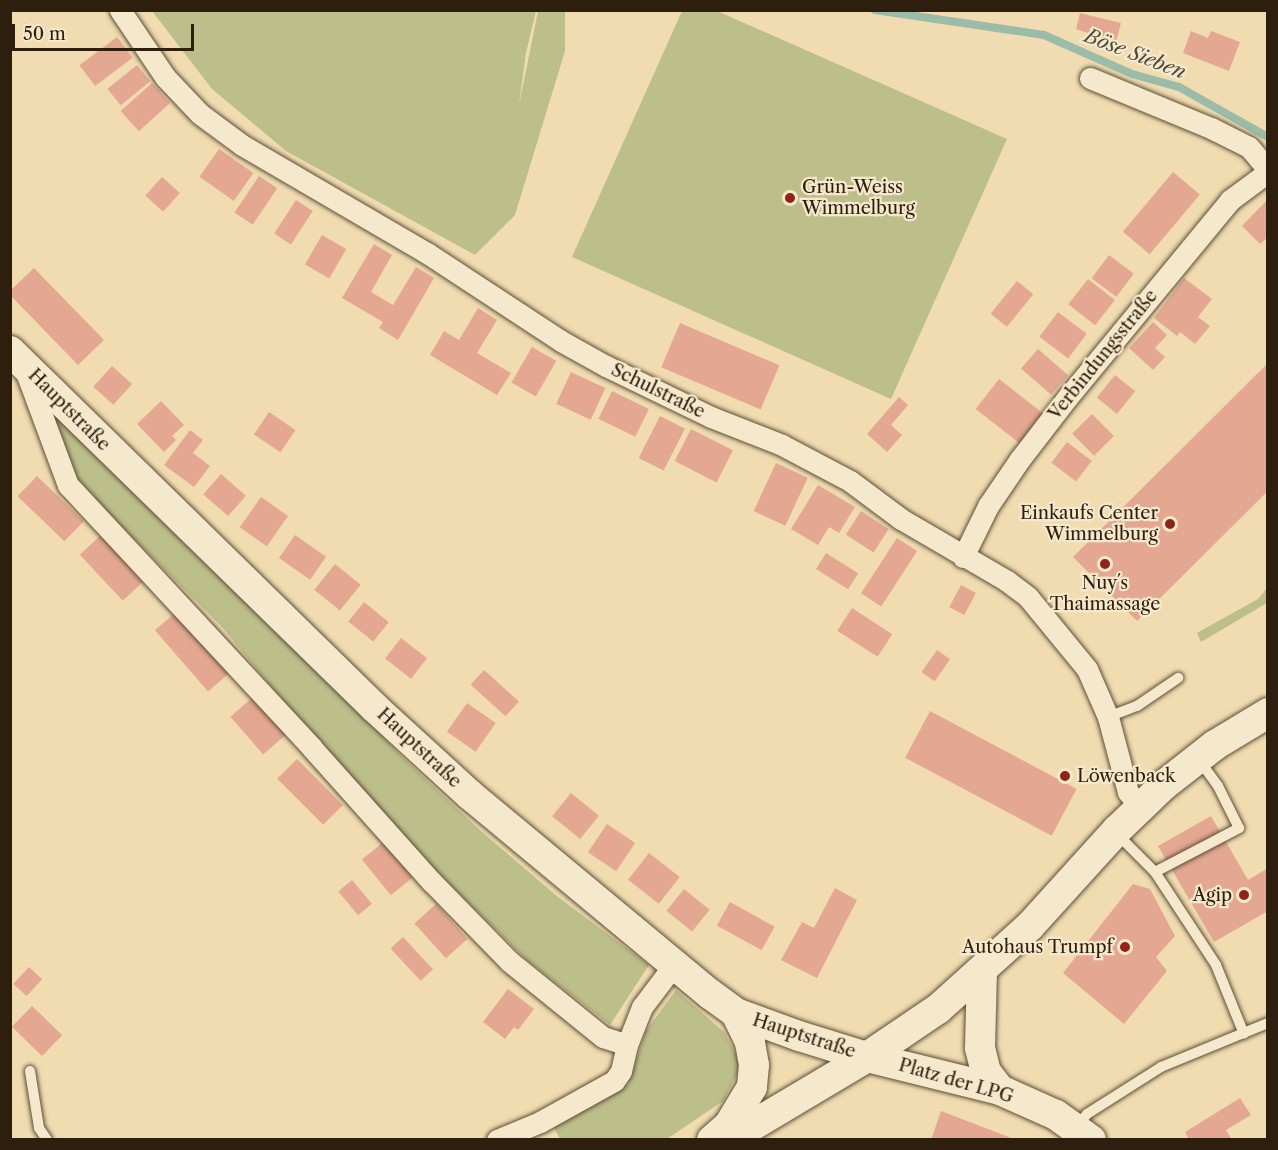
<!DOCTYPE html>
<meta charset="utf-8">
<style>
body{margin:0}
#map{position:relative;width:1278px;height:1150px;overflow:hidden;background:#f0dcb0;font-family:"Libre Caslon Text",serif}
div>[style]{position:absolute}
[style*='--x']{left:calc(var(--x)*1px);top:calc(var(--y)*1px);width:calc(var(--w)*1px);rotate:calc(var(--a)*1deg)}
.green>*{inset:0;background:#bcbf8a}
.stream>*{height:8px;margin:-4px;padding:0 4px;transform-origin:4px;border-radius:4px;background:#9bbca8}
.building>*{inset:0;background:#e4a892;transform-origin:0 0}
.roads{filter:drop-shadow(0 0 2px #5e4e36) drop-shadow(0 0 2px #5e4e36)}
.service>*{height:10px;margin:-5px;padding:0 5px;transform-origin:5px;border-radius:5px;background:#f5e8cc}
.minor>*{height:21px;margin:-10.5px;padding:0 10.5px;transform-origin:10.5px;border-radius:10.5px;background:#f5e8cc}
.secondary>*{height:30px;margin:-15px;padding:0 15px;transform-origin:15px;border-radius:15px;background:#f5e8cc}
.dots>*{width:16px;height:16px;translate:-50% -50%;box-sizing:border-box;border:3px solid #f5e8cc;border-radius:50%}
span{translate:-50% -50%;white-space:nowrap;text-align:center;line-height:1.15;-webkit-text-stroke:4.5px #f5e8cc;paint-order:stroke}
.poi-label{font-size:18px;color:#2d1e0d}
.left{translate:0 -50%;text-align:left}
.right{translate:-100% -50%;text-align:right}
.street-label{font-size:18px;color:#2d1e0d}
.water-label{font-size:20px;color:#4e4d3c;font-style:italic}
.frame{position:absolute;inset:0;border:12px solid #2d1e0d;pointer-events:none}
.scale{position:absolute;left:12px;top:24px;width:182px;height:27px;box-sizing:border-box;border:3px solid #2d1e0d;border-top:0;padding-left:8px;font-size:18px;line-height:21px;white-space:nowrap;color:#2d1e0d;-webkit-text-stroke:4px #f5e8cc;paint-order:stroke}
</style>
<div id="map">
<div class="green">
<div style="clip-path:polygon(152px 11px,536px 11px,526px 53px,519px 105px,538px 11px,565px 11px,565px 51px,515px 215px,475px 255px,286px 151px,212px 89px)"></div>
<div style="clip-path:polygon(682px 11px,717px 11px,1007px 139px,891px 399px,572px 257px)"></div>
<div style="clip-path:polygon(51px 409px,335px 685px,400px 755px,482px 832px,558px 897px,649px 965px,610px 1025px,527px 960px,435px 870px,280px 697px,221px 626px,73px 478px)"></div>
<div style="clip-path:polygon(1267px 588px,1267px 603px,1201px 642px,1197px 633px,1258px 599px)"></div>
<div style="clip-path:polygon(676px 990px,724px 1032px,742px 1065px,723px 1101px,667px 1139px,560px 1139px,553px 1126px,628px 1084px,646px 1031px)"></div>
</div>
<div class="stream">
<div style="--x:875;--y:10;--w:171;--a:8.4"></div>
<div style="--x:1044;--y:35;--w:96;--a:23.9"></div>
<div style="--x:1132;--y:74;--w:49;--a:15.5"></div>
<div style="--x:1179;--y:87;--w:102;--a:29.3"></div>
</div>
<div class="building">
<div style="clip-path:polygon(1080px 13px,1121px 23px,1114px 49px,1089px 42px,1091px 34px,1076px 29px)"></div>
<div style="clip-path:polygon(1191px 31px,1208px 38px,1211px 31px,1240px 42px,1229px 71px,1183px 53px)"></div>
<div style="left:117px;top:37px;width:26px;height:47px;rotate:53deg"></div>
<div style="left:137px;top:65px;width:21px;height:38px;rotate:51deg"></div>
<div style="left:152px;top:83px;width:27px;height:42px;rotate:48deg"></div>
<div style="left:219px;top:149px;width:42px;height:34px;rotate:35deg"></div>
<div style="left:1173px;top:172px;width:35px;height:78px;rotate:40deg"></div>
<div style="left:259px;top:176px;width:22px;height:44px;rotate:34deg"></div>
<div style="left:162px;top:177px;width:24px;height:25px;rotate:42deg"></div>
<div style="clip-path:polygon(1268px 199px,1268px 237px,1260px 244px,1242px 226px)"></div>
<div style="left:296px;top:200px;width:20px;height:40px;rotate:33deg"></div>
<div style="left:322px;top:235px;width:28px;height:34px;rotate:30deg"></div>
<div style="clip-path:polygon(374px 244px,392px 255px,371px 292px,393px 305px,416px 267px,434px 278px,398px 340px,379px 328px,383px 322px,342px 298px)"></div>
<div style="left:1109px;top:255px;width:31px;height:29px;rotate:37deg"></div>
<div style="clip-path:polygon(34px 268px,104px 340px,78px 365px,10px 295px,10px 291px)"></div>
<div style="clip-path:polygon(1184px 278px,1212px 299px,1198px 317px,1210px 326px,1195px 344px,1180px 332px,1177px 336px,1154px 318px)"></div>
<div style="left:1088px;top:279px;width:34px;height:32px;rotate:38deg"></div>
<div style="left:1017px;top:281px;width:21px;height:42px;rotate:39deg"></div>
<div style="clip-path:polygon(478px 308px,497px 320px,477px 353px,511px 373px,497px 395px,430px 355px,444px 331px,459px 340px)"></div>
<div style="left:1058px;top:312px;width:36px;height:31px;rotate:37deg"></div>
<div style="clip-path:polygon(1153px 322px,1167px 335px,1155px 348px,1165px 357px,1153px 370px,1129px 348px)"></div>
<div style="left:680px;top:323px;width:108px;height:48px;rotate:23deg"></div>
<div style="left:532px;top:347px;width:28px;height:41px;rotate:30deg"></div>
<div style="left:1038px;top:349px;width:40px;height:26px;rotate:41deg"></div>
<div style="clip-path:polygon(1268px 363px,1268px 491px,1137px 621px,1073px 557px)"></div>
<div style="left:112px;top:366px;width:27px;height:28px;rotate:42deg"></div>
<div style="left:571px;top:372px;width:38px;height:35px;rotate:25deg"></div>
<div style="left:1115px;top:375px;width:26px;height:29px;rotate:39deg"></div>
<div style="left:999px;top:379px;width:57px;height:38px;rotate:38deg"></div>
<div style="left:612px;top:391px;width:41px;height:31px;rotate:26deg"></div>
<div style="clip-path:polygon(899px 397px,908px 405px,891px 425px,902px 435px,887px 452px,867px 434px)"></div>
<div style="clip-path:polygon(161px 401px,184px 425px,172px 436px,176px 440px,164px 452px,137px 424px)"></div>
<div style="left:269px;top:412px;width:32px;height:27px;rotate:34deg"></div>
<div style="left:1092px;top:414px;width:31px;height:28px;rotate:45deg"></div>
<div style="left:660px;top:416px;width:28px;height:47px;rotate:27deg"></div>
<div style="left:691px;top:429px;width:47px;height:36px;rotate:27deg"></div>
<div style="clip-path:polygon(190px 430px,203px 440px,193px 453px,210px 466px,194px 487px,164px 465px)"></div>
<div style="left:1067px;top:442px;width:31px;height:26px;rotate:37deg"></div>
<div style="left:776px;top:463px;width:35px;height:53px;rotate:25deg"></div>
<div style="left:221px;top:474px;width:33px;height:27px;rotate:41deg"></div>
<div style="left:37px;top:476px;width:65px;height:28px;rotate:44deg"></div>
<div style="clip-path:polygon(818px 485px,855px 507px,839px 533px,829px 527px,818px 545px,791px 529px)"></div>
<div style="left:261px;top:497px;width:33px;height:37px;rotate:35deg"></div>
<div style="left:861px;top:511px;width:33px;height:28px;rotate:33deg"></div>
<div style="left:101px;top:535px;width:63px;height:29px;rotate:47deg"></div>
<div style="left:295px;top:535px;width:38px;height:28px;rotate:35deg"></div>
<div style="left:897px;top:538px;width:24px;height:66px;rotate:33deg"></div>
<div style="left:826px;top:553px;width:38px;height:19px;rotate:32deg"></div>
<div style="left:335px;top:564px;width:33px;height:33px;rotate:39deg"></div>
<div style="left:961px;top:585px;width:17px;height:25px;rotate:28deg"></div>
<div style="left:364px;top:602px;width:32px;height:25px;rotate:39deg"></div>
<div style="left:852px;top:608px;width:48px;height:27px;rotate:33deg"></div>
<div style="left:176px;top:612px;width:81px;height:28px;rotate:49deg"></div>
<div style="left:401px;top:638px;width:33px;height:26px;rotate:38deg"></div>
<div style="left:937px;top:650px;width:16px;height:27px;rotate:35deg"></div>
<div style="left:484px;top:670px;width:47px;height:20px;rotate:42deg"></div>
<div style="left:253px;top:697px;width:50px;height:30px;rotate:49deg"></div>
<div style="left:467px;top:703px;width:35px;height:35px;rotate:35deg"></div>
<div style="left:930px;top:711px;width:166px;height:53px;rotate:28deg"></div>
<div style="left:297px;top:759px;width:65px;height:28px;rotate:45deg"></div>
<div style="left:571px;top:793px;width:36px;height:30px;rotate:39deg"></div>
<div style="clip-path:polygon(1211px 816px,1248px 880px,1268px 868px,1268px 911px,1214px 942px,1158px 846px)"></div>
<div style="left:607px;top:824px;width:34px;height:34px;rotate:34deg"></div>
<div style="left:386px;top:840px;width:46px;height:31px;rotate:51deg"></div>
<div style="left:649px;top:853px;width:39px;height:34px;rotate:38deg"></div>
<div style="left:352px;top:880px;width:31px;height:18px;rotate:50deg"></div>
<div style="clip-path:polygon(1133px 884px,1150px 889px,1175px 936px,1156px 957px,1167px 971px,1124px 1024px,1063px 973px)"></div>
<div style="clip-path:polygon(835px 888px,857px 900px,817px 978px,781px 960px,802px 922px,814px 928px)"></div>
<div style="left:684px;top:889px;width:33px;height:28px;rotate:39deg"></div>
<div style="left:730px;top:902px;width:51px;height:27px;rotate:29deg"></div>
<div style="left:436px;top:904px;width:47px;height:29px;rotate:48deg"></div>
<div style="left:403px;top:937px;width:44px;height:17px;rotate:47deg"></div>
<div style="left:29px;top:967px;width:18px;height:23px;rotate:43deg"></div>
<div style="clip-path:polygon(508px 989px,534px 1009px,518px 1030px,514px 1027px,505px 1039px,483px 1022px)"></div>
<div style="left:32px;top:1006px;width:42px;height:29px;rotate:44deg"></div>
<div style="clip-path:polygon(1240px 1098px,1251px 1115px,1226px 1130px,1232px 1140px,1189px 1140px,1185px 1132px)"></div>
<div style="clip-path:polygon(941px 1111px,1014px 1139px,1014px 1140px,931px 1140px)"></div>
</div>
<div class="roads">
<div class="service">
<div style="--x:1108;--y:717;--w:31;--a:-21"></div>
<div style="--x:1137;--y:706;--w:50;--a:-34.3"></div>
<div style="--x:1117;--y:834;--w:54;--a:45"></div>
<div style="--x:1155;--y:872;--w:111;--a:56.7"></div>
<div style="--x:1216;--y:965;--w:74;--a:67.9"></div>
<div style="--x:1155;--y:872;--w:95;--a:-27.6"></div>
<div style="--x:1239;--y:828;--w:47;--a:-116.6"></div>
<div style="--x:1218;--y:786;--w:32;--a:-126"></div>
<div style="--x:30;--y:1071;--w:58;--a:81"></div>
<div style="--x:39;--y:1128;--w:14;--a:56"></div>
<div style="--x:1076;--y:1126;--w:16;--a:-47"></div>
<div style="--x:1087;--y:1114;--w:88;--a:-32.4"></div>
<div style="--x:1161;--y:1067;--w:116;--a:-22.4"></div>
</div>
<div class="minor">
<div style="--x:120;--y:10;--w:81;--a:56.1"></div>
<div style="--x:165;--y:77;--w:51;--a:46.6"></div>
<div style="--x:200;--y:114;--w:52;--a:36.4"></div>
<div style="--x:242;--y:145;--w:214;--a:30.3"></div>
<div style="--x:427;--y:253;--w:160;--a:33.3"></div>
<div style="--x:561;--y:341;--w:51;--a:29.1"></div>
<div style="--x:606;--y:366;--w:117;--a:25.9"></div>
<div style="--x:711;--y:417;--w:76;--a:21.5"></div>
<div style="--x:782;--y:445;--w:77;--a:27.9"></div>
<div style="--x:850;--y:481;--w:64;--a:36.7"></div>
<div style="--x:901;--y:519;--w:123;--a:30.3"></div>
<div style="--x:1007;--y:581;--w:26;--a:37"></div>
<div style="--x:1028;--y:597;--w:93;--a:50.7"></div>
<div style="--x:1087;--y:669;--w:52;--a:66.4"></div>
<div style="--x:1108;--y:717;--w:78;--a:75.1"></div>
<div style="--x:1128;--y:792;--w:19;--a:51"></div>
<div style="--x:1090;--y:78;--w:131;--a:22.5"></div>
<div style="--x:1211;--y:128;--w:42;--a:26.6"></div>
<div style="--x:1249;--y:147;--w:30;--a:50"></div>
<div style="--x:24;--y:367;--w:126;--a:69.6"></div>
<div style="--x:68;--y:485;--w:359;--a:47.1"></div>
<div style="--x:312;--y:748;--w:180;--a:48.2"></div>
<div style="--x:432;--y:882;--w:110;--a:45.7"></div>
<div style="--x:509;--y:961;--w:121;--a:39"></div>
<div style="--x:603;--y:1037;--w:25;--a:18"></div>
<div style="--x:963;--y:557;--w:57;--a:-63.9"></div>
<div style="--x:988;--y:506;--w:57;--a:-55.8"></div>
<div style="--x:1020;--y:459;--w:77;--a:-52.4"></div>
<div style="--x:1067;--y:398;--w:256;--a:-50.5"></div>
<div style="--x:1230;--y:200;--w:47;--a:-36.4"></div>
<div style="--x:497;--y:1140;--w:47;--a:-22.7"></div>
<div style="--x:540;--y:1122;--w:85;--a:-29"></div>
<div style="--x:614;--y:1081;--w:12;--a:-55"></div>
<div style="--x:621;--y:1071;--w:27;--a:-77"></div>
<div style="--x:627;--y:1045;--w:41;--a:-68.5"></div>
<div style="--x:642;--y:1007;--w:51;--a:-52.9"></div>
</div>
<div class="secondary">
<div style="--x:10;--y:351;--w:511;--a:44.37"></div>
<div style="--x:375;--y:708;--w:129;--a:42.5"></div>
<div style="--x:470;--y:795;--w:312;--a:39.7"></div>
<div style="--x:710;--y:994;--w:32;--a:36"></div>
<div style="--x:736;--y:1013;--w:67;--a:20.1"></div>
<div style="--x:799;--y:1036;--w:71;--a:17.2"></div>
<div style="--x:867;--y:1057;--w:137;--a:13.9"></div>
<div style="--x:1000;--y:1090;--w:61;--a:24.1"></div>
<div style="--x:1056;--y:1115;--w:43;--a:35.5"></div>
<div style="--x:982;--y:971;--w:77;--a:91.5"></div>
<div style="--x:980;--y:1048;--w:25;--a:76"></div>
<div style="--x:986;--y:1072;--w:23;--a:52"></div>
<div style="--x:712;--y:1140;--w:23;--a:-41"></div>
<div style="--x:729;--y:1125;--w:44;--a:-58.8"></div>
<div style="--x:752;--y:1087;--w:22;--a:-85"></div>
<div style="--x:754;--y:1065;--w:23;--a:-100"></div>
<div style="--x:750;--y:1042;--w:32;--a:-116"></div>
<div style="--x:728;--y:1140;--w:162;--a:-30.8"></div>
<div style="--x:867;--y:1057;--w:86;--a:-34.1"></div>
<div style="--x:938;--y:1009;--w:124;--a:-42.1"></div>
<div style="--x:1030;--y:926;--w:130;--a:-47.8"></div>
<div style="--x:1117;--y:830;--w:65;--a:-43.8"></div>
<div style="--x:1164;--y:785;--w:65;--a:-38.1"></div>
<div style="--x:1215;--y:745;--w:62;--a:-31.1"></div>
</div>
</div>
<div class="dots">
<div style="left:790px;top:198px;background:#8f2418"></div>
<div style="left:1170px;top:524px;background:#8f2418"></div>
<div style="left:1105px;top:564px;background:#8f2418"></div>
<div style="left:1065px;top:776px;background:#8f2418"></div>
<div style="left:1244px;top:895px;background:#8f2418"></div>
<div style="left:1125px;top:947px;background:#8f2418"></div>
</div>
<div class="poi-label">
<span class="left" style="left:802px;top:198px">Grün-Weiss<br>Wimmelburg</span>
<span class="right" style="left:1158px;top:524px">Einkaufs Center<br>Wimmelburg</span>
<span style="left:1105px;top:594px">Nuy´s<br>Thaimassage</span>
<span class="left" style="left:1077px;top:776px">Löwenback</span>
<span class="right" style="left:1232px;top:895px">Agip</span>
<span class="right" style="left:1113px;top:947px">Autohaus Trumpf</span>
</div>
<div class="street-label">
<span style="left:1103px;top:355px;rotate:-51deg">Verbindungsstraße</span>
<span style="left:658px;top:391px;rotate:26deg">Schulstraße</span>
<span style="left:69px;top:410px;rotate:45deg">Hauptstraße</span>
<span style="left:419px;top:748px;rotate:43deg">Hauptstraße</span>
<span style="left:804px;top:1036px;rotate:18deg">Hauptstraße</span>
<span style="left:956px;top:1081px;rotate:16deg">Platz der LPG</span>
</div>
<div class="water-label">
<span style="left:1135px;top:54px;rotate:21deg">Böse Sieben</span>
</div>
<div class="frame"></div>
<div class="scale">50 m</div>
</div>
